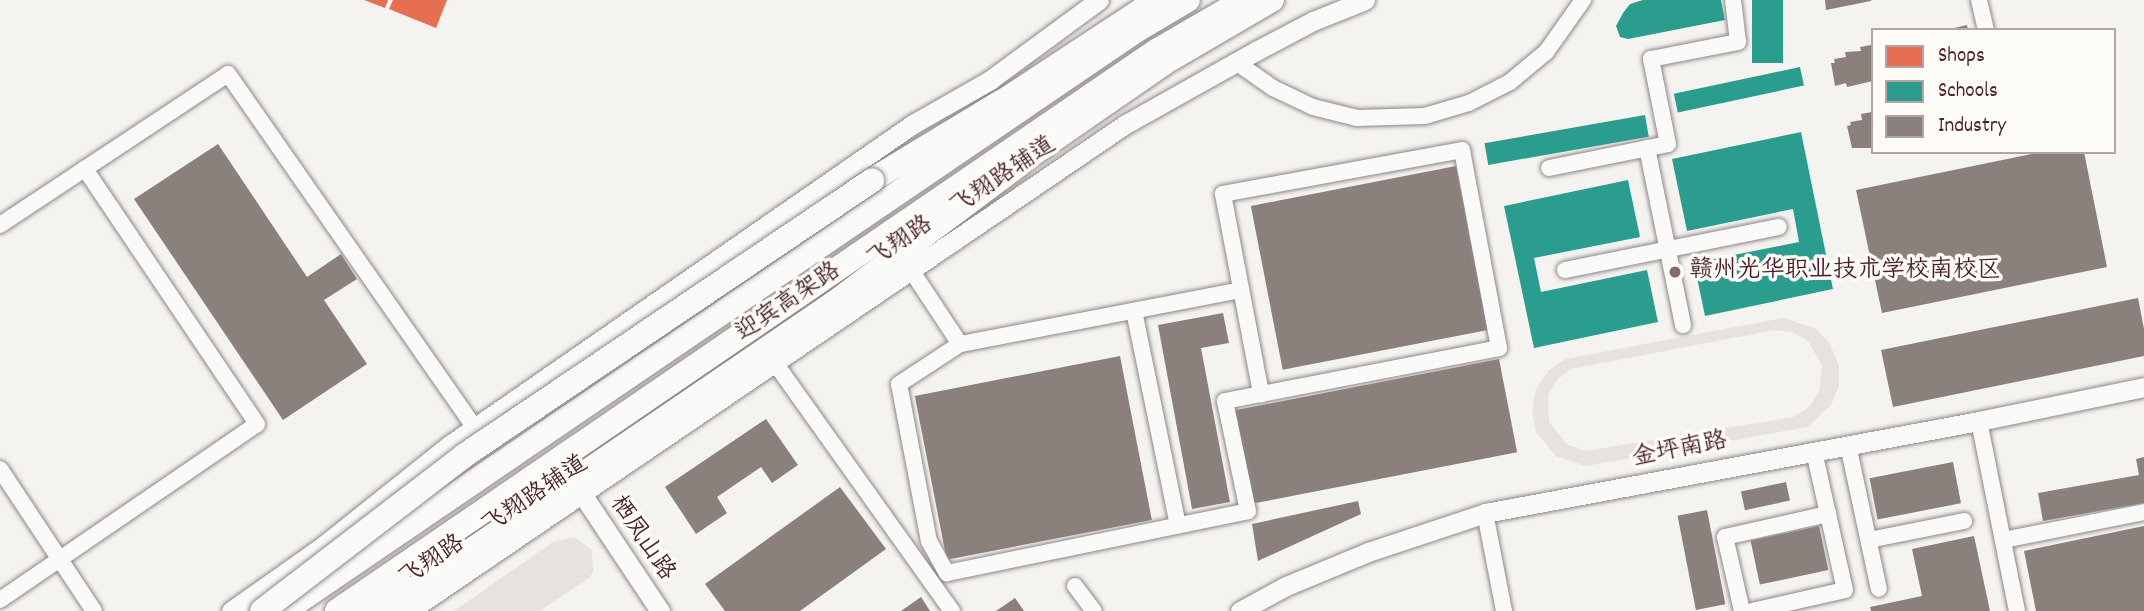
<!DOCTYPE html>
<meta charset="utf-8">
<style>
body{margin:0}
#map{position:relative;width:2144px;height:611px;overflow:hidden;background:#f5f3f0;font-family:Dekko,"LXGW WenKai TC",sans-serif}
div>[style]{position:absolute}
[style*='--x']{left:calc(var(--x)*1px);top:calc(var(--y)*1px);width:calc(var(--w)*1px);rotate:calc(var(--a)*1deg)}
.green>*{inset:0;background:#e7e2e0}
.shops>*{inset:0;background:#e76f51}
.schools>*{inset:0;background:#2a9d8f;transform-origin:0 0}
.industry>*{inset:0;background:#8a817c;transform-origin:0 0}
.roads{filter:drop-shadow(0 0 2px #8f8687) drop-shadow(0 0 2px #8f8687)}
.minor>*{height:16px;margin:-8px;padding:0 8px;transform-origin:8px;border-radius:8px;background:#fafaf8}
.tertiary>*{height:19px;margin:-9.5px;padding:0 9.5px;transform-origin:9.5px;border-radius:9.5px;background:#fafaf8}
.primary>*{height:24px;margin:-12px;padding:0 12px;transform-origin:12px;border-radius:12px;background:#fafaf8}
.trunk>*{height:24px;margin:-12px;padding:0 12px;transform-origin:12px;border-radius:12px;background:#fafaf8}
.bridges{filter:drop-shadow(0 0 2px #8f8687) drop-shadow(0 0 2px #8f8687)}
.trunk-bridge>*{height:24px;margin:-12px;padding:0 12px;transform-origin:12px;border-radius:12px;background:#fafaf8}
.dots>*{width:19px;height:19px;translate:-50% -50%;box-sizing:border-box;border:4px solid #fdfcf7;border-radius:50%}
span{translate:-50% -50%;white-space:nowrap;text-align:center;line-height:1.15;-webkit-text-stroke:7px #fdfcf7;paint-order:stroke}
.street-label{font-size:24px;color:#4a1f2b}
.poi-label{font-size:24px;color:#4a1f2b}
.left{translate:0 -50%;text-align:left}
.legend{position:absolute;left:1871px;top:28px;width:245px;height:126px;box-sizing:border-box;background:#fdfcf7;border:2px solid #b5a4a5;margin:0;padding:9px 12px;list-style:none;font-size:21px;color:#4a1f2b}
.legend li{display:flex;align-items:center;gap:14px;height:35px}
.legend b{width:35px;border:2px solid #b5a4a5}
</style>
<div id="map">
<div class="green">
<div style="clip-path:polygon(evenodd,1783px 318px,1815px 328px,1830px 344px,1839px 365px,1839px 386px,1831px 405px,1808px 427px,1586px 466px,1556px 456px,1536px 432px,1532px 411px,1536px 389px,1548px 371px,1565px 359px,1783px 318px,1774px 330px,1792px 332px,1808px 341px,1822px 365px,1819px 392px,1809px 407px,1793px 417px,1585px 451px,1567px 444px,1549px 422px,1548px 395px,1557px 380px,1571px 369px,1774px 330px)"></div>
<div style="clip-path:polygon(574px 537px,592px 550px,593px 571px,590px 577px,540px 611px,454px 611px,553px 542px)"></div>
</div>
<div class="shops">
<div style="clip-path:polygon(364px 0,388px 0,385px 8px)"></div>
<div style="clip-path:polygon(393px 0,447px 0,436px 28px,389px 9px)"></div>
</div>
<div class="schools">
<div style="clip-path:polygon(1643px 0,1721px 0,1725px 20px,1628px 39px,1620px 37px,1616px 26px,1623px 13px,1630px 4px)"></div>
<div style="left:1752px;top:0;width:31px;height:63px"></div>
<div style="left:1800px;top:67px;width:19px;height:129px;rotate:78deg"></div>
<div style="left:1645px;top:115px;width:22px;height:163px;rotate:80deg"></div>
<div style="clip-path:polygon(1801px 132px,1833px 289px,1705px 316px,1694px 263px,1799px 242px,1793px 209px,1687px 231px,1672px 159px)"></div>
<div style="clip-path:polygon(1628px 180px,1640px 237px,1534px 258px,1541px 292px,1647px 270px,1658px 322px,1534px 348px,1504px 206px)"></div>
</div>
<div class="industry">
<div style="clip-path:polygon(1825px 0,1871px 0,1871px 1px,1826px 10px)"></div>
<div style="clip-path:polygon(1967px 25px,1968px 30px,1950px 30px,1950px 29px)"></div>
<div style="clip-path:polygon(1871px 45px,1873px 81px,1847px 87px,1846px 83px,1835px 86px,1831px 63px,1835px 63px,1834px 59px,1846px 57px,1845px 52px,1861px 51px,1860px 47px)"></div>
<div style="clip-path:polygon(1872px 112px,1873px 148px,1852px 148px,1847px 126px,1851px 125px,1850px 122px,1862px 120px,1861px 114px)"></div>
<div style="clip-path:polygon(218px 144px,307px 277px,341px 254px,357px 279px,324px 300px,367px 364px,283px 420px,134px 199px)"></div>
<div style="clip-path:polygon(2041px 152px,2084px 152px,2107px 267px,1882px 313px,1856px 190px)"></div>
<div style="left:1456px;top:166px;width:167px;height:209px;rotate:79deg"></div>
<div style="clip-path:polygon(2138px 298px,2144px 329px,2144px 356px,1893px 407px,1881px 350px)"></div>
<div style="clip-path:polygon(1223px 313px,1229px 343px,1201px 348px,1230px 502px,1192px 509px,1158px 325px)"></div>
<div style="left:1120px;top:356px;width:167px;height:209px;rotate:79deg"></div>
<div style="left:1499px;top:359px;width:95px;height:269px;rotate:79deg"></div>
<div style="clip-path:polygon(766px 419px,798px 465px,772px 483px,761px 467px,717px 497px,727px 513px,696px 534px,665px 487px)"></div>
<div style="clip-path:polygon(2144px 457px,2144px 503px,2043px 521px,2038px 493px,2139px 475px,2136px 459px)"></div>
<div style="left:1953px;top:462px;width:42px;height:85px;rotate:79deg"></div>
<div style="left:1786px;top:482px;width:19px;height:46px;rotate:78deg"></div>
<div style="clip-path:polygon(840px 487px,886px 549px,800px 611px,725px 611px,705px 584px)"></div>
<div style="clip-path:polygon(1358px 501px,1361px 514px,1258px 561px,1252px 524px)"></div>
<div style="left:1707px;top:510px;width:96px;height:30px;rotate:79deg"></div>
<div style="left:1819px;top:526px;width:45px;height:70px;rotate:78deg"></div>
<div style="clip-path:polygon(2144px 526px,2144px 611px,2036px 611px,2024px 551px)"></div>
<div style="clip-path:polygon(1974px 536px,1990px 611px,1871px 611px,1870px 607px,1922px 596px,1912px 549px)"></div>
<div style="clip-path:polygon(921px 597px,930px 611px,901px 611px)"></div>
<div style="clip-path:polygon(1015px 598px,1024px 611px,996px 611px)"></div>
</div>
<div class="roads">
<div class="minor">
<div style="--x:1979;--y:0;--w:31;--a:77"></div>
<div style="--x:1236;--y:62;--w:45;--a:35.1"></div>
<div style="--x:1273;--y:88;--w:44;--a:25.4"></div>
<div style="--x:1313;--y:107;--w:45;--a:14"></div>
<div style="--x:1357;--y:118;--w:68;--a:-1.7"></div>
<div style="--x:1425;--y:116;--w:46;--a:-16.5"></div>
<div style="--x:1469;--y:103;--w:46;--a:-27.1"></div>
<div style="--x:1510;--y:82;--w:47;--a:-39.8"></div>
<div style="--x:1546;--y:52;--w:64;--a:-54.6"></div>
<div style="--x:1647;--y:148;--w:181;--a:78.5"></div>
<div style="--x:1549;--y:168;--w:121;--a:-11.4"></div>
<div style="--x:1668;--y:144;--w:87;--a:-101.3"></div>
<div style="--x:1651;--y:59;--w:89;--a:-11.1"></div>
<div style="--x:1738;--y:42;--w:42;--a:-96.8"></div>
<div style="--x:0;--y:225;--w:273;--a:-33.5"></div>
<div style="--x:228;--y:74;--w:432;--a:55.1"></div>
<div style="--x:911;--y:270;--w:89;--a:56.5"></div>
<div style="--x:1565;--y:270;--w:218;--a:-11.4"></div>
<div style="--x:1241;--y:290;--w:286;--a:169.1"></div>
<div style="--x:960;--y:344;--w:73;--a:146.7"></div>
<div style="--x:899;--y:384;--w:160;--a:79.2"></div>
<div style="--x:929;--y:541;--w:37;--a:61"></div>
<div style="--x:947;--y:573;--w:307;--a:-11.6"></div>
<div style="--x:1248;--y:511;--w:112;--a:-101.8"></div>
<div style="--x:1225;--y:401;--w:279;--a:-10.9"></div>
<div style="--x:1499;--y:348;--w:201;--a:-100.6"></div>
<div style="--x:1462;--y:150;--w:243;--a:169.6"></div>
<div style="--x:1223;--y:194;--w:204;--a:79.2"></div>
<div style="--x:1134;--y:311;--w:219;--a:78.4"></div>
<div style="--x:775;--y:363;--w:305;--a:54.5"></div>
<div style="--x:1979;--y:421;--w:194;--a:78.7"></div>
<div style="--x:1848;--y:445;--w:147;--a:77.9"></div>
<div style="--x:0;--y:469;--w:170;--a:56.5"></div>
<div style="--x:1485;--y:513;--w:100;--a:79"></div>
<div style="--x:1869;--y:540;--w:97;--a:-11.3"></div>
<div style="--x:2003;--y:540;--w:144;--a:-11.2"></div>
<div style="--x:1075;--y:586;--w:31;--a:53"></div>
<div style="--x:0;--y:600;--w:311;--a:-34.4"></div>
<div style="--x:257;--y:424;--w:308;--a:-124"></div>
<div style="--x:1742;--y:611;--w:76;--a:-102.9"></div>
<div style="--x:1725;--y:537;--w:106;--a:-12.6"></div>
<div style="--x:1752;--y:611;--w:95;--a:-12.7"></div>
<div style="--x:1845;--y:590;--w:142;--a:-102.6"></div>
</div>
<div class="tertiary">
<div style="--x:582;--y:494;--w:141;--a:56.3"></div>
<div style="--x:231;--y:611;--w:113;--a:-35.2"></div>
<div style="--x:323;--y:546;--w:164;--a:-38.6"></div>
<div style="--x:451;--y:444;--w:562;--a:-34.71"></div>
<div style="--x:913;--y:124;--w:89;--a:-29.7"></div>
<div style="--x:990;--y:80;--w:135;--a:-36.3"></div>
<div style="--x:409;--y:611;--w:865;--a:-34.2"></div>
<div style="--x:1124;--y:125;--w:151;--a:-29.3"></div>
<div style="--x:1256;--y:51;--w:64;--a:-27.8"></div>
<div style="--x:1313;--y:21;--w:56;--a:-22"></div>
<div style="--x:1240;--y:611;--w:52;--a:-28.5"></div>
<div style="--x:1286;--y:586;--w:89;--a:-22.5"></div>
<div style="--x:1368;--y:552;--w:123;--a:-18.4"></div>
<div style="--x:1485;--y:513;--w:502;--a:-10.55"></div>
<div style="--x:1979;--y:421;--w:168;--a:-11.6"></div>
</div>
<div class="primary">
<div style="--x:985;--y:113;--w:206;--a:-33.3"></div>
<div style="--x:1001;--y:176;--w:198;--a:-34.7"></div>
<div style="--x:1164;--y:63;--w:125;--a:-30.3"></div>
<div style="--x:361;--y:611;--w:48;--a:-34"></div>
</div>
<div class="trunk">
<div style="--x:872;--y:180;--w:151;--a:-31.2"></div>
<div style="--x:284;--y:611;--w:1032;--a:-34.26"></div>
<div style="--x:1137;--y:30;--w:59;--a:-30.5"></div>
<div style="--x:337;--y:611;--w:992;--a:-34.36"></div>
<div style="--x:1156;--y:51;--w:102;--a:-30.1"></div>
<div style="--x:382;--y:611;--w:547;--a:-34.27"></div>
<div style="--x:834;--y:303;--w:232;--a:-36.8"></div>
</div>
</div>
<div class="bridges">
<div class="trunk-bridge">
<div style="--x:262;--y:611;--w:256;--a:-37.5"></div>
<div style="--x:465;--y:455;--w:491;--a:-34"></div>
</div>
</div>
<div class="dots">
<div style="left:1675px;top:272px;background:#866970"></div>
</div>
<div class="street-label">
<span style="left:1004px;top:177px;rotate:-34deg">飞翔路辅道</span>
<span style="left:901px;top:243px;rotate:-34deg">飞翔路</span>
<span style="left:789px;top:303px;rotate:-34deg">迎宾高架路</span>
<span style="left:1680px;top:451px;rotate:-11deg">金坪南路</span>
<span style="left:536px;top:496px;rotate:-34deg">飞翔路辅道</span>
<span style="left:641px;top:539px;rotate:56deg">栖凤山路</span>
<span style="left:433px;top:562px;rotate:-34deg">飞翔路</span>
</div>
<div class="poi-label">
<span class="left" style="left:1689px;top:272px">赣州光华职业技术学校南校区</span>
</div>
<ul class="legend">
<li><b style="height:19px;background:#e76f51"></b>Shops</li>
<li><b style="height:19px;background:#2a9d8f"></b>Schools</li>
<li><b style="height:19px;background:#8a817c"></b>Industry</li>
</ul>
</div>
